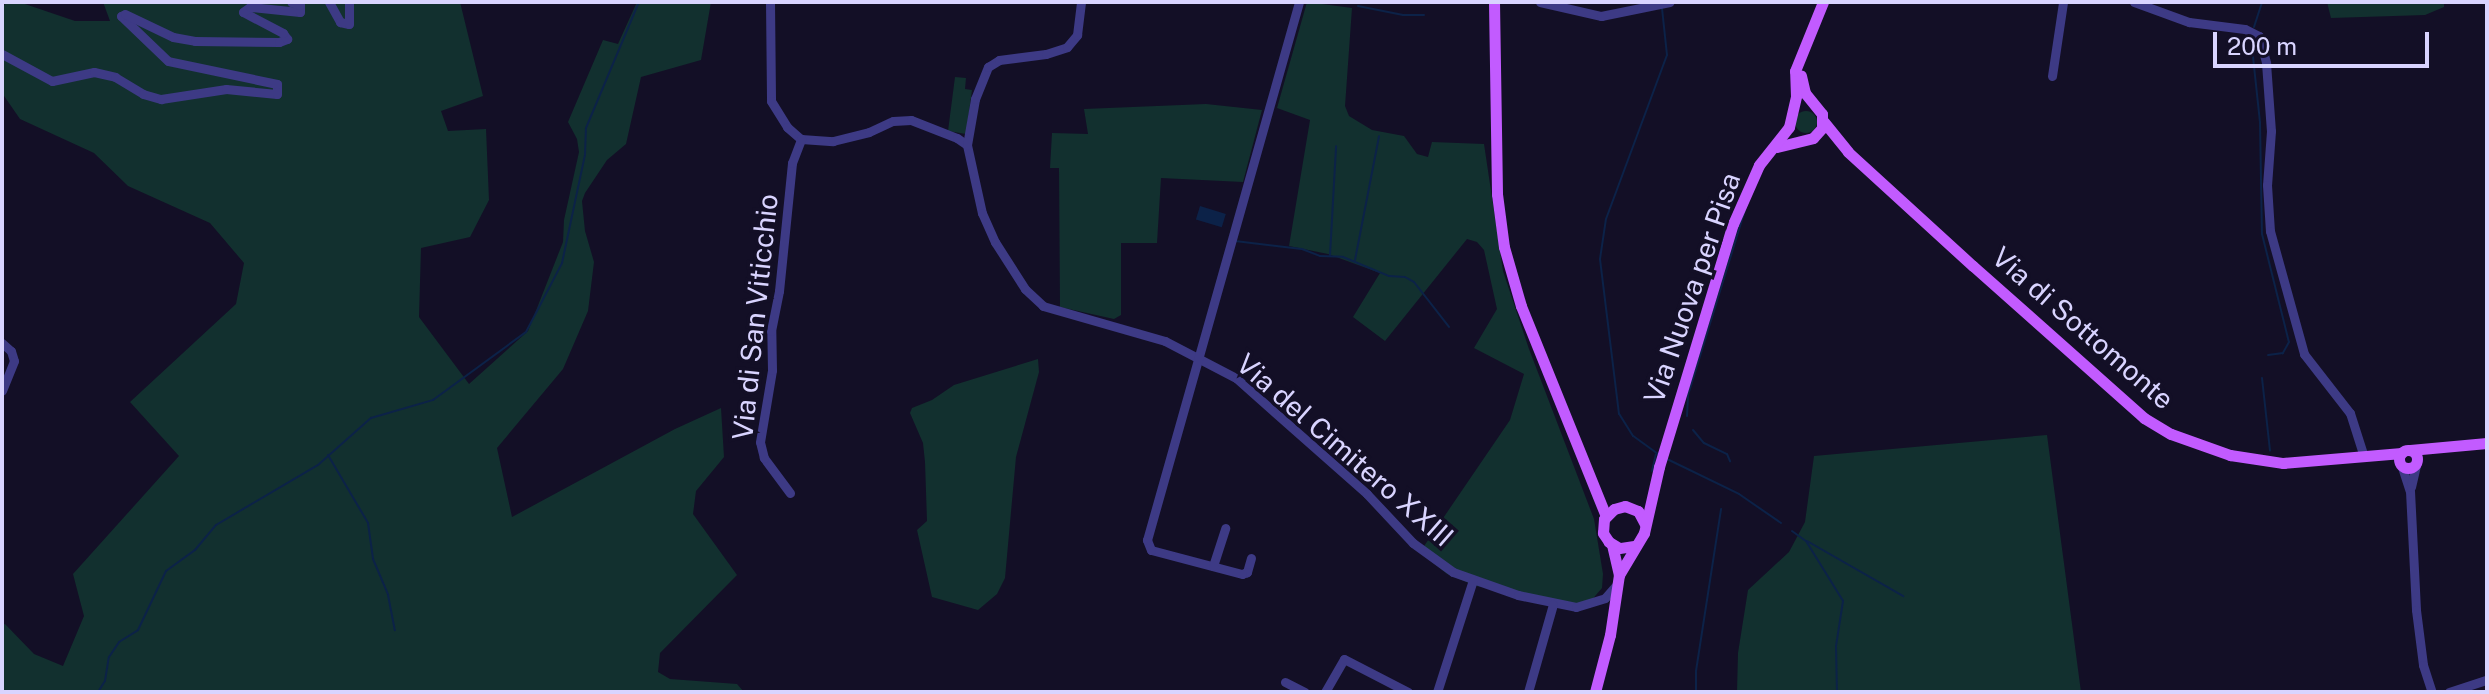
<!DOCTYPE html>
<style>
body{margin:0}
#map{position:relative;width:2489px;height:694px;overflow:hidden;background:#130f26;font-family:"Public Sans",sans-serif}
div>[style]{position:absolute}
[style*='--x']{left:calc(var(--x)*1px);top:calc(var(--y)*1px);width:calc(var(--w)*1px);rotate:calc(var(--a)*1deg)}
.green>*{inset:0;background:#12302f}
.round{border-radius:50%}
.water>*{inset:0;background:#0c2248;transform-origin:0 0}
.stream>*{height:2px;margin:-1px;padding:0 1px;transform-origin:1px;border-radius:1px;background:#0c2248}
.minor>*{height:9px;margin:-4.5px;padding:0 4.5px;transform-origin:4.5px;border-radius:4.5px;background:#3d3a85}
.major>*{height:11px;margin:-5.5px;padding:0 5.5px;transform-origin:5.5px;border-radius:5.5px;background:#c25bff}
.major>.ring{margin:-5.5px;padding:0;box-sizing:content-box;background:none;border:11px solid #c25bff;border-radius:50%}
span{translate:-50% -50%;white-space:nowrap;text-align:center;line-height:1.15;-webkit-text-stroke:7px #130f26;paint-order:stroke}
.street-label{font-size:28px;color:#d9d4ff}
.frame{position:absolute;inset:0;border:4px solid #d9d4ff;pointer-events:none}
.scale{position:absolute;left:2213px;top:32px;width:216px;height:36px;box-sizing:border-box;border:4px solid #d9d4ff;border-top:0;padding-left:10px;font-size:24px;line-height:28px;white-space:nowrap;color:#d9d4ff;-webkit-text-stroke:6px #130f26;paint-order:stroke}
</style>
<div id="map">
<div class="green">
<div style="clip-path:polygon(6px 2px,19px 2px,75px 21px,110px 21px,103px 2px,460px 2px,483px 96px,441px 111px,448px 131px,486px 129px,489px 200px,470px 237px,421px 248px,419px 317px,469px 384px,528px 331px,563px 242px,564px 220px,579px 152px,577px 139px,568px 122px,603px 40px,618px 44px,637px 2px,711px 2px,701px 60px,641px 77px,626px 144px,607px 160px,585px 193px,582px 201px,585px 231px,594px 262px,588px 311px,563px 369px,497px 448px,512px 517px,675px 429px,721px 408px,724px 457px,696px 491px,693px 514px,737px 575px,660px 653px,658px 672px,670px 679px,737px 684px,744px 692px,2px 692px,2px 625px,5px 624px,34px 654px,63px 666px,84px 616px,73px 574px,179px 456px,130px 402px,236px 304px,244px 263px,210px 223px,128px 186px,94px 153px,20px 119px,2px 93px,2px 10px)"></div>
<div style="clip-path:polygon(1307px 2px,1352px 8px,1345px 106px,1349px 116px,1372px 130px,1404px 136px,1417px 154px,1428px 157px,1432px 142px,1484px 144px,1503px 271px,1529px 349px,1594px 519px,1603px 574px,1602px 588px,1590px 602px,1579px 604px,1476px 586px,1447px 574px,1420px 552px,1510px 420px,1524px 374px,1474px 348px,1497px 309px,1484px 250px,1477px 242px,1467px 239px,1385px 341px,1353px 317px,1380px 273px,1328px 254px,1289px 246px,1310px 120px,1277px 108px)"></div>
<div style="clip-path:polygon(2327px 2px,2444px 2px,2444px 7px,2425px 15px,2331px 18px)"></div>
<div style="clip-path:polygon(955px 77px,966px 78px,965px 89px,972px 90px,966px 134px,948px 131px)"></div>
<div style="clip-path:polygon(1206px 104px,1262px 110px,1243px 182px,1161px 178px,1157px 243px,1121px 243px,1121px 315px,1114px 319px,1060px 307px,1059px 168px,1050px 168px,1052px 133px,1088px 134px,1084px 109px)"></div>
<div class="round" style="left:1795px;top:111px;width:22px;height:22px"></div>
<div style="clip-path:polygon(1038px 359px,1039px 372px,1016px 457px,1005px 578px,997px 594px,978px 610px,932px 597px,917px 530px,927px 521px,925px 462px,923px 443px,910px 413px,912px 408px,932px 400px,954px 385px)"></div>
<div style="clip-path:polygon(2047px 435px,2081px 692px,1737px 692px,1738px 653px,1748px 590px,1789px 552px,1805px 522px,1814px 456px)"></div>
</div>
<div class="water">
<div style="left:1200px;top:206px;width:27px;height:14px;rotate:17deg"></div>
</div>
<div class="stream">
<div style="--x:1358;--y:6;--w:46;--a:11.3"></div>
<div style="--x:1403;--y:15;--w:21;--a:0"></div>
<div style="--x:2254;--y:27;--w:26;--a:-72"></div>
<div style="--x:2251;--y:38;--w:84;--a:83.9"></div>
<div style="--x:2260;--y:122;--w:112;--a:89"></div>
<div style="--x:2262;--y:234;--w:111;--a:76"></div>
<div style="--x:2289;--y:342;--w:13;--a:119"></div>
<div style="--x:2283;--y:353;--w:15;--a:172"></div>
<div style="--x:1235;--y:241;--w:67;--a:6.8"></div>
<div style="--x:1302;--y:249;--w:19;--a:21"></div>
<div style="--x:1320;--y:256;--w:23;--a:2"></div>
<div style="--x:1343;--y:257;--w:50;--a:22.4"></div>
<div style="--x:1389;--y:276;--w:16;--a:4"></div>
<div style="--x:1405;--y:277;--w:10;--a:29"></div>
<div style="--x:1414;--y:282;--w:57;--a:52.1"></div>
<div style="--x:1330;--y:255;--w:109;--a:-86.8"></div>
<div style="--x:1355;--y:260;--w:126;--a:-79"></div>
<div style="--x:2262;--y:378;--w:73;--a:83.7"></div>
<div style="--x:1687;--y:416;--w:21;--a:-87"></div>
<div style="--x:1688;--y:395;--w:197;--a:-72.9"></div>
<div style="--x:1693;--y:430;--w:17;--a:50"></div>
<div style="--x:1704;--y:443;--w:25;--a:26"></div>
<div style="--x:1727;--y:454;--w:8;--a:67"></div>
<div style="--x:1658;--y:454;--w:31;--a:-144"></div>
<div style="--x:1633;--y:436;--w:26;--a:-122"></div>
<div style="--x:1619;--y:414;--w:156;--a:-97"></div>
<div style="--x:1600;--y:259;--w:40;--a:-81.5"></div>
<div style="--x:1606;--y:219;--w:175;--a:-69.6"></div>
<div style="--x:1667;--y:55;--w:47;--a:-96.1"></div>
<div style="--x:328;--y:455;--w:79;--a:59.5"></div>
<div style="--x:368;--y:523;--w:36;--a:82"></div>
<div style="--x:373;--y:559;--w:39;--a:67"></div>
<div style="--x:388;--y:595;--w:36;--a:79"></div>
<div style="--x:1667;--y:459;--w:80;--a:25.9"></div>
<div style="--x:1739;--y:494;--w:51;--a:34.6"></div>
<div style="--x:1652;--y:471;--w:17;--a:-77"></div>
<div style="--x:1792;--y:531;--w:17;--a:36"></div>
<div style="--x:1806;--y:541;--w:70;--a:58.3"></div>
<div style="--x:1843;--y:601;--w:46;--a:98.8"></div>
<div style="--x:1836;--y:646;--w:46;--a:88.8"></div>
<div style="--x:1807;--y:541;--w:111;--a:29.8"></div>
<div style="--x:98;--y:692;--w:13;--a:-58"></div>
<div style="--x:105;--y:681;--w:24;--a:-81"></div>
<div style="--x:109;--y:657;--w:18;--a:-56"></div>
<div style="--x:119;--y:642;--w:22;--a:-32"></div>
<div style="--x:138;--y:630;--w:65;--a:-64.6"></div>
<div style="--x:166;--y:571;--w:36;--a:-36"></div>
<div style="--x:195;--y:550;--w:33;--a:-50"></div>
<div style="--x:216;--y:525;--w:118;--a:-30.5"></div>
<div style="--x:318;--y:465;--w:71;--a:-41.6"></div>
<div style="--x:371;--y:418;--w:65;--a:-16.2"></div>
<div style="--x:433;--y:400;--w:115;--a:-36.2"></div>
<div style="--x:526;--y:332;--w:78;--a:-62.4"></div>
<div style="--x:562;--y:263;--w:110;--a:-78"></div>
<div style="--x:585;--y:155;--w:27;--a:-88"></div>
<div style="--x:586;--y:128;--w:137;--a:-67.2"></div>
<div style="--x:1696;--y:692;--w:21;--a:-90"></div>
<div style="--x:1696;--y:671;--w:164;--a:-81.2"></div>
</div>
<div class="minor">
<div style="--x:329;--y:2;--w:23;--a:61"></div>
<div style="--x:340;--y:22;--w:9;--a:13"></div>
<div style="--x:349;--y:24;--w:22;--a:-90"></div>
<div style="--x:770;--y:2;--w:99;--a:89.4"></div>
<div style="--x:771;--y:101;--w:31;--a:58"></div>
<div style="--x:787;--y:127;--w:18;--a:41"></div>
<div style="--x:801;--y:139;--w:32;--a:4"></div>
<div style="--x:833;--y:141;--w:37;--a:-14"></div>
<div style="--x:869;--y:132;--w:26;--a:-25"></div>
<div style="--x:893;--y:121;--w:18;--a:-3"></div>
<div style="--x:911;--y:120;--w:49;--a:21.4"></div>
<div style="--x:957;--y:138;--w:12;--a:35"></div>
<div style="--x:967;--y:145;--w:70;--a:77.6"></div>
<div style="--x:982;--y:213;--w:32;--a:66"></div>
<div style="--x:995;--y:242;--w:56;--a:57.4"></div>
<div style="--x:1025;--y:289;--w:25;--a:43"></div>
<div style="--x:1043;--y:306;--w:127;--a:16"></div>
<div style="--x:1165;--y:341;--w:80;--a:27.5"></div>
<div style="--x:1236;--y:378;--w:175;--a:41.5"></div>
<div style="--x:1367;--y:494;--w:67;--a:46.8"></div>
<div style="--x:1413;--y:543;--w:49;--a:35.9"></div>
<div style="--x:1453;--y:572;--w:69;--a:19.5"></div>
<div style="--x:1518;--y:595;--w:59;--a:11.7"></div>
<div style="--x:1576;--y:607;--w:30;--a:-17"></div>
<div style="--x:1605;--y:598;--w:20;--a:-49"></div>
<div style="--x:1540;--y:2;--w:63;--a:12.9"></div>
<div style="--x:1601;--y:16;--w:70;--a:-11.5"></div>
<div style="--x:2134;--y:2;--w:59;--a:20"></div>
<div style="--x:2189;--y:22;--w:56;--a:7.1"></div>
<div style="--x:2245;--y:29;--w:16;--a:27"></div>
<div style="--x:2259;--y:36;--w:28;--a:75"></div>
<div style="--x:2266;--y:63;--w:68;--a:85.8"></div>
<div style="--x:2271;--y:131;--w:54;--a:94.2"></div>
<div style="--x:2267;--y:185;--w:46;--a:86.3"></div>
<div style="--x:2270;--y:231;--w:128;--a:74.5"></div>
<div style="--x:2304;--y:354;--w:75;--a:52.1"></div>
<div style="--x:2350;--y:413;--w:46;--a:72.3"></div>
<div style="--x:2;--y:54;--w:57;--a:28.4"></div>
<div style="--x:52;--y:81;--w:43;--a:-12.1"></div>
<div style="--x:94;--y:72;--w:22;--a:13"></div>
<div style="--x:115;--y:77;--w:33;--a:31"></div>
<div style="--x:143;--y:94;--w:19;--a:16"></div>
<div style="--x:161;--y:99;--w:66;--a:-8.7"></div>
<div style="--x:226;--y:89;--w:51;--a:5.6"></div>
<div style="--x:277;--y:94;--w:10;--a:-90"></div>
<div style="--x:277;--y:84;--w:111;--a:-168.1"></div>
<div style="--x:168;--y:61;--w:65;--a:-136.2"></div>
<div style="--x:121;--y:16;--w:4;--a:-27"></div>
<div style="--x:125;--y:14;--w:53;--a:25.6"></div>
<div style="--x:173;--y:37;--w:22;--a:10"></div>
<div style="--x:195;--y:41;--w:84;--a:0.7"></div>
<div style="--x:279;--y:42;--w:9;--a:-21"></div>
<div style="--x:287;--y:39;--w:7;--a:-124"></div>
<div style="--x:283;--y:33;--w:45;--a:-152.3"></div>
<div style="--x:243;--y:12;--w:9;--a:-36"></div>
<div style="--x:250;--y:7;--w:50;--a:5.7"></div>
<div style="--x:300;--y:12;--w:7;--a:-90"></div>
<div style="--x:300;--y:5;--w:9;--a:-162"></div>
<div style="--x:2052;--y:76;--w:75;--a:-81.5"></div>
<div style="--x:967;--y:145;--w:47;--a:-80.1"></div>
<div style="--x:975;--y:99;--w:35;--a:-68"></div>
<div style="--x:988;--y:67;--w:13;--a:-32"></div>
<div style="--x:999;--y:60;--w:47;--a:-7.3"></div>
<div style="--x:1046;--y:54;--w:22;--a:-18"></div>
<div style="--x:1067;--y:47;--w:16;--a:-50"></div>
<div style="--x:1077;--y:35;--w:33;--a:-83"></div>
<div style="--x:2;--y:343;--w:12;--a:42"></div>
<div style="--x:11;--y:351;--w:10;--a:73"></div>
<div style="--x:14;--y:361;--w:32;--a:112"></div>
<div style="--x:2401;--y:464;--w:28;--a:72"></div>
<div style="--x:2410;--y:491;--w:119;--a:87.1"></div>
<div style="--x:2416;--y:610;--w:55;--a:82.7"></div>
<div style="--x:2423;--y:665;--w:28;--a:72"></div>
<div style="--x:2411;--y:487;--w:26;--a:-77"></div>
<div style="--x:790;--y:493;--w:44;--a:-126.6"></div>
<div style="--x:764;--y:458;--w:16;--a:-104"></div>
<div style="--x:760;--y:442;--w:73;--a:-80.5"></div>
<div style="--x:772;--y:370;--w:39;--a:-91"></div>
<div style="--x:771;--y:331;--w:41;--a:-78.7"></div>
<div style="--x:779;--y:291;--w:129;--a:-84.2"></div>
<div style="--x:792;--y:163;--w:26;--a:-69"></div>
<div style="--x:1251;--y:558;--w:15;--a:106"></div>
<div style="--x:1247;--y:572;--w:5;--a:158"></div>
<div style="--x:1242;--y:574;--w:94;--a:-165.2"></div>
<div style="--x:1151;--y:550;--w:11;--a:-112"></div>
<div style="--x:1147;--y:540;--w:559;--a:-74.22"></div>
<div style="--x:1213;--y:566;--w:40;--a:-72"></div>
<div style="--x:1285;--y:682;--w:22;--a:27"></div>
<div style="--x:1325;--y:692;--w:38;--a:-60"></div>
<div style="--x:1344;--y:659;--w:72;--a:27.3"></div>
<div style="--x:1437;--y:692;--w:118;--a:-72.2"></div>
<div style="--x:1528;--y:692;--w:91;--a:-74.1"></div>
<div style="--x:2449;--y:692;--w:40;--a:-18"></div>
</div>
<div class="major">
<div style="--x:1494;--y:2;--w:192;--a:89.1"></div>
<div style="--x:1497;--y:194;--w:53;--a:82.5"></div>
<div style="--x:1504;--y:247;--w:61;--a:73.9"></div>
<div style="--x:1521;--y:306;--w:227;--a:68"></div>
<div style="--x:1824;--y:122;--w:38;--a:51"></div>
<div style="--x:1848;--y:152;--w:169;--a:42.4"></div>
<div style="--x:1973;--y:266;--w:229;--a:41.6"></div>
<div style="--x:2144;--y:418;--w:31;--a:31"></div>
<div style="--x:2171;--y:434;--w:63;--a:19.6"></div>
<div style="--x:2230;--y:455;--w:54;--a:8.6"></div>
<div style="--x:2283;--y:463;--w:119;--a:-4.8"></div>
<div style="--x:1777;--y:147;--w:37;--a:-14"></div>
<div style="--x:1813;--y:138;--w:13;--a:-48"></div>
<div style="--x:1822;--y:128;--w:14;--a:-90"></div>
<div style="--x:1822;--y:114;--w:27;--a:-129"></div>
<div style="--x:1805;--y:93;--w:18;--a:-103"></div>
<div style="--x:2410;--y:450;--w:77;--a:-5.2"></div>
<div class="ring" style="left:2399px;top:450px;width:7px;height:7px"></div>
<div style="--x:1634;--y:546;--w:15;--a:172"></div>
<div style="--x:1619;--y:548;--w:12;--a:-149"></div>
<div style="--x:1609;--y:542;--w:11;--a:-124"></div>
<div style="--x:1603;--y:533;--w:14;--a:-86"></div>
<div style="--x:1604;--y:519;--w:14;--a:-45"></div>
<div style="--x:1614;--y:509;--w:11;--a:-15"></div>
<div style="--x:1625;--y:506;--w:14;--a:21"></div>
<div style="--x:1638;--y:511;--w:15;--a:62"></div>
<div style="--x:1619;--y:575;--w:49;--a:-59.2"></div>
<div style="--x:1644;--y:533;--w:68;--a:-77.2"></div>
<div style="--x:1659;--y:467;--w:254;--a:-73.1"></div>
<div style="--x:1733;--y:224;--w:64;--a:-66.2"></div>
<div style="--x:1759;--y:165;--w:48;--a:-51.7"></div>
<div style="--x:1789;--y:127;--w:32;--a:-77"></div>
<div style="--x:1796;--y:96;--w:25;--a:-92"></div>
<div style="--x:1795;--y:71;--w:74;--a:-67.9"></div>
<div style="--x:1595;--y:692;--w:59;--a:-75.3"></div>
<div style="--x:1610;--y:635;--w:61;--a:-81.5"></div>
<div style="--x:1619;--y:575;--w:31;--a:-103"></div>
</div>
<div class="street-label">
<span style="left:1692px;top:288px;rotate:-71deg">Via Nuova per Pisa</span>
<span style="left:755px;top:317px;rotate:-84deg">Via di San Viticchio</span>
<span style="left:2083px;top:328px;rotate:41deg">Via di Sottomonte</span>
<span style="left:1345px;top:450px;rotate:41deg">Via del Cimitero XXIII</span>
</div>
<div class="frame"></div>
<div class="scale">200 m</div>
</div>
